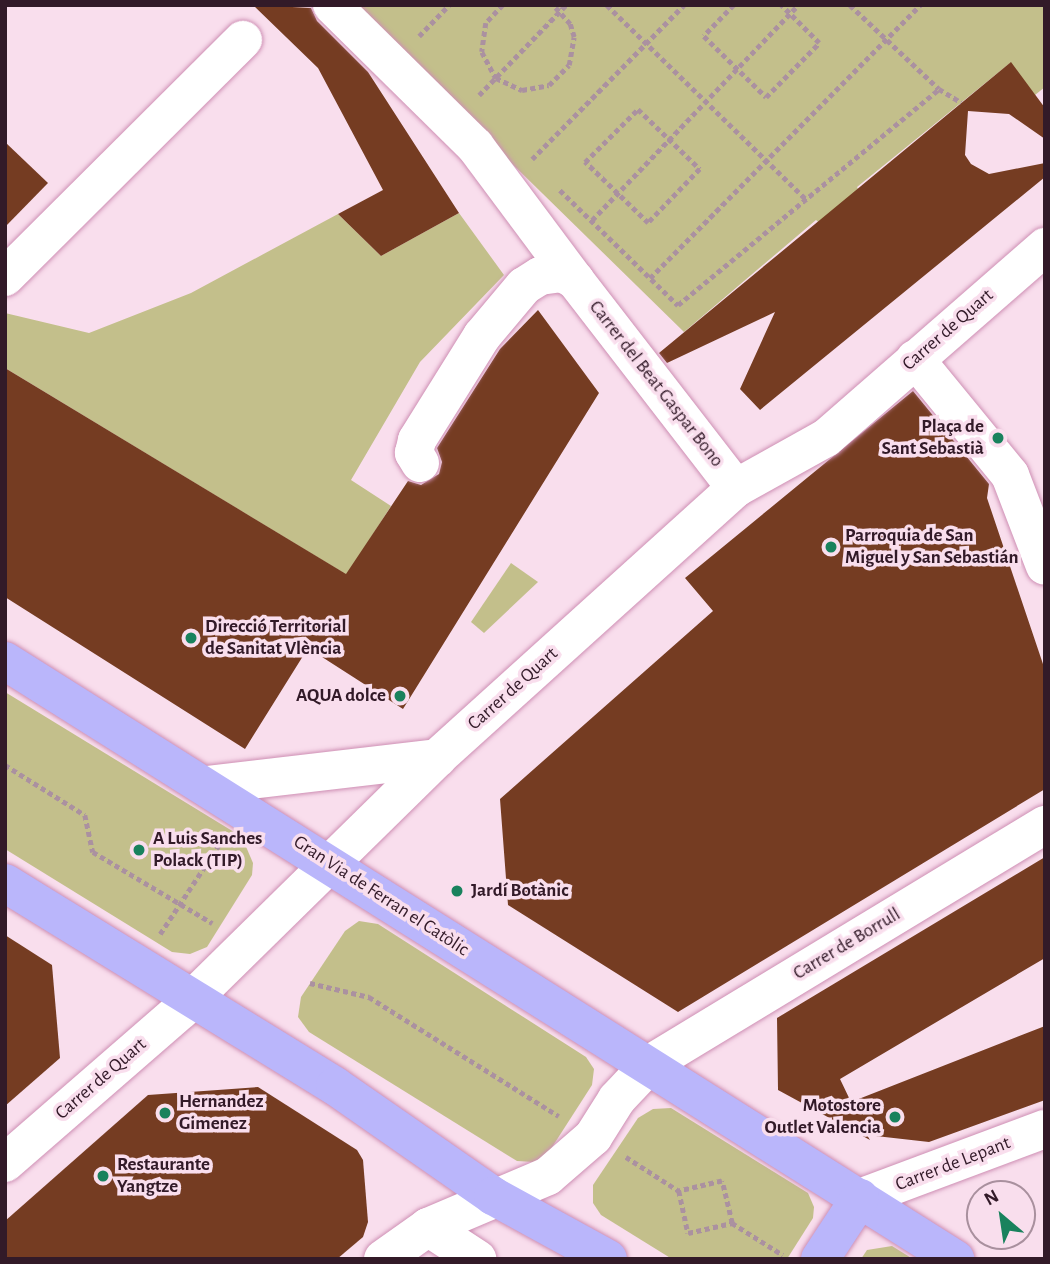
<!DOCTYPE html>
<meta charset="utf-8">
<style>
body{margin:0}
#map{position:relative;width:1050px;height:1264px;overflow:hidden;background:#f9deed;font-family:"Alegreya Sans",sans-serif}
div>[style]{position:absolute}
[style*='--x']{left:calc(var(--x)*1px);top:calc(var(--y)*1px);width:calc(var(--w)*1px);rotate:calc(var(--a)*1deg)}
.green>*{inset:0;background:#c3bf8b}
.building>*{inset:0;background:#753c22}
.path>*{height:4.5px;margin-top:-2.25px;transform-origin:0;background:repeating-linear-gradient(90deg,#ab91a0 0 5px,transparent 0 8.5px)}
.roads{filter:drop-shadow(0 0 2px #ce8fb4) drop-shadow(0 0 2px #ce8fb4)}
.minor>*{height:38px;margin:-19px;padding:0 19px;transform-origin:19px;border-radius:19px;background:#fff}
.major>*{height:38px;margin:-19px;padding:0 19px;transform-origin:19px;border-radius:19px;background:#bab6fb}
.dots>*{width:19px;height:19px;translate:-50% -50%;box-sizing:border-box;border:4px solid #f9deed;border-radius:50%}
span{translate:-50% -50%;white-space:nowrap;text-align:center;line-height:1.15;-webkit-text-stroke:7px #f9deed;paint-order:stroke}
.street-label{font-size:19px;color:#321a28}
.poi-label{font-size:19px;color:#321a28;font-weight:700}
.right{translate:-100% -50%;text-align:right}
.left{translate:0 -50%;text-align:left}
.frame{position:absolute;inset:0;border:7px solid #321a28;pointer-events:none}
.north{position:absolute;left:966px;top:1180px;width:70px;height:70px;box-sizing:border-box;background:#f9deed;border:2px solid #a9909e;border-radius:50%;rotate:331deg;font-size:19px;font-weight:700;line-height:28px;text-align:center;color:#321a28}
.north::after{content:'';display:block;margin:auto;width:24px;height:32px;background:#19825d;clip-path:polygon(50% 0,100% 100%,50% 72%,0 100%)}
</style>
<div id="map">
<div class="green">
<div style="clip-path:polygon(350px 5px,1045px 5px,1045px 87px,1035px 95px,1010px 63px,857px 187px,860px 193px,824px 227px,816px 220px,684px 332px)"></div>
<div style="clip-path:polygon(459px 213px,504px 275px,420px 362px,351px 480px,391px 506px,347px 575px,5px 368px,5px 313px,89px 333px,191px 293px,338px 214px,381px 256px)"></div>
<div style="clip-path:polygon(511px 563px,538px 582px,484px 633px,471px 622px)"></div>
<div style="clip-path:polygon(5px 692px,234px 832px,244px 842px,253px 863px,252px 875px,207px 947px,190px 954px,172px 952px,5px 849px)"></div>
<div style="clip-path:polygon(359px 921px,378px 924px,586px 1057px,594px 1069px,592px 1085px,547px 1155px,533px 1162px,517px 1161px,309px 1032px,298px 1017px,301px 997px,345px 931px)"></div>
<div style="clip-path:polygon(671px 1108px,808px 1193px,814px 1207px,813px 1218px,787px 1259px,672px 1259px,601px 1215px,593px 1203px,593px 1185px,638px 1118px,653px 1109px)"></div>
<div style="clip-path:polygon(892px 1246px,913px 1259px,861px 1259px,867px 1250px)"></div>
</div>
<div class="building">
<div style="clip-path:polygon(253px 5px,311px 8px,317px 21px,368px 72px,459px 213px,381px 256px,338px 214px,383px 190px,318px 68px)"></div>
<div style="clip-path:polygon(1011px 62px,1045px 108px,1045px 139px,1009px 114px,968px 111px,965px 155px,971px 164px,989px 174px,1045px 163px,1045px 177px,760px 410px,740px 389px,775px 312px,667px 363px,659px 353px)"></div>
<div style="clip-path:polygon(5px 142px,48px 183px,5px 227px)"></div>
<div style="clip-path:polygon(538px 310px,599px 393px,403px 709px,308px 648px,245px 749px,5px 597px,5px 368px,346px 574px,408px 481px,421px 485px,439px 474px,442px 462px,437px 448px,500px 349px)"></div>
<div style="clip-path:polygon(913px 391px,989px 484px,987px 498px,1045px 670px,1045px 789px,678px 1012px,508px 905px,500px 799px,713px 611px,685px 578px)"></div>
<div style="clip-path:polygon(1045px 857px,1045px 958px,840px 1079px,851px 1102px,1045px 1026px,1045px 1100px,929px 1142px,867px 1135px,870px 1140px,778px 1090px,777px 1018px)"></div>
<div style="clip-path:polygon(5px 935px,52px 965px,60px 1058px,5px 1106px)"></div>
<div style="clip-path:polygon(258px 1087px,357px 1150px,363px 1160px,368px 1222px,363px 1237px,337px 1259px,5px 1259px,5px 1221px,148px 1095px)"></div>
</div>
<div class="path">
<div style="--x:503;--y:5;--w:25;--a:133"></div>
<div style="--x:486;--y:23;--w:29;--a:98"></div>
<div style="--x:482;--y:52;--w:30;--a:62"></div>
<div style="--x:496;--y:78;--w:29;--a:25"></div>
<div style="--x:522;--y:90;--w:27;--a:-10"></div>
<div style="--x:549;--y:85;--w:28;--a:-45"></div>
<div style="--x:569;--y:65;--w:28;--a:-80"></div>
<div style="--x:574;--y:37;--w:14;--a:-107"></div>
<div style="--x:570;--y:24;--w:25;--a:-132"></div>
<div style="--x:607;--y:5;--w:279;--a:44.3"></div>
<div style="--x:734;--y:5;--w:43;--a:134.1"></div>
<div style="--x:704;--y:36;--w:87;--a:44.5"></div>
<div style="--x:766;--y:97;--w:76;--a:-45.5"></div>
<div style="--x:819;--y:43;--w:54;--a:-135"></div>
<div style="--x:850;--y:5;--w:122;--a:43.3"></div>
<div style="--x:939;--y:89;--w:26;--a:31"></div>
<div style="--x:419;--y:36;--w:43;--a:-45.9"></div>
<div style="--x:479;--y:95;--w:125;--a:-46"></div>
<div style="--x:638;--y:109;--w:86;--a:44.1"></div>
<div style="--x:700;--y:169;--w:75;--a:133.9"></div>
<div style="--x:648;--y:223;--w:88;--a:-135.9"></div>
<div style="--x:585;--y:162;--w:75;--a:-45"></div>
<div style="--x:532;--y:159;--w:216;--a:-45.4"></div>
<div style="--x:560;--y:190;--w:165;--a:44.3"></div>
<div style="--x:678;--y:305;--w:339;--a:-39.6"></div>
<div style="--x:592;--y:220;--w:298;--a:-46.2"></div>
<div style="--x:650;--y:278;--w:384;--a:-45.3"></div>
<div style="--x:5;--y:765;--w:94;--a:32"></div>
<div style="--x:85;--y:815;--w:38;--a:78"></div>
<div style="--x:93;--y:852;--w:139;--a:30.8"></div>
<div style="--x:160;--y:934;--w:110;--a:-56.5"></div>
<div style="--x:310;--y:983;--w:61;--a:13.3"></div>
<div style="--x:369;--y:997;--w:224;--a:32.1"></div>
<div style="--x:626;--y:1157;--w:63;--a:32.7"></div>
<div style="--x:732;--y:1223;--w:43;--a:-103.4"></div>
<div style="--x:722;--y:1181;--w:44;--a:166.9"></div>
<div style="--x:679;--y:1191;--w:43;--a:77.9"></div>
<div style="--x:688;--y:1233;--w:45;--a:-12.8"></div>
<div style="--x:732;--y:1223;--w:60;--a:32.1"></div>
</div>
<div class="roads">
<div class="minor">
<div style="--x:332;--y:5;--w:201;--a:44.6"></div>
<div style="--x:475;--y:146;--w:167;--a:53.3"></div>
<div style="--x:5;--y:277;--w:336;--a:-44.9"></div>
<div style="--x:915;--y:359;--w:150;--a:50.7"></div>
<div style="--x:1010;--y:475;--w:97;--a:69"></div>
<div style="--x:420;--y:463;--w:12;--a:-121"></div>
<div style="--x:414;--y:453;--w:13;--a:-77"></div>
<div style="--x:417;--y:440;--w:123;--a:-58"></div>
<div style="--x:482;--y:336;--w:65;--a:-50"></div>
<div style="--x:524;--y:286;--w:19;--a:-32"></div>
<div style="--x:540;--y:276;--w:22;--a:-8"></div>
<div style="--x:562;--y:273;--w:15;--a:28"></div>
<div style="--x:575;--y:280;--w:263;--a:52.3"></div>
<div style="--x:208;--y:785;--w:231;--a:-6.7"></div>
<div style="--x:5;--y:1163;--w:233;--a:-41"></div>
<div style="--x:181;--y:1010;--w:359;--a:-44.5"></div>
<div style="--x:437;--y:758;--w:403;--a:-42.1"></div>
<div style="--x:736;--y:488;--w:103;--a:-29.1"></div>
<div style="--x:826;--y:438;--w:291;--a:-41.1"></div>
<div style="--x:860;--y:1198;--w:197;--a:-20.5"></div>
<div style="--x:428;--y:1227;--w:59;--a:33.1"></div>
<div style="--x:383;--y:1259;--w:55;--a:-35.4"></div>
<div style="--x:428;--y:1227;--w:130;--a:-23"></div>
<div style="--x:548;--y:1176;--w:60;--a:-40.9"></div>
<div style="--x:593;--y:1137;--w:45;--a:-57.7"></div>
<div style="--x:617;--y:1099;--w:48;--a:-46.7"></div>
<div style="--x:650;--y:1064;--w:462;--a:-31.2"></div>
</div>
<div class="major">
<div style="--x:5;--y:661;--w:1123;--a:32.19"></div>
<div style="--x:5;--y:883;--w:387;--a:31.6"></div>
<div style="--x:335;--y:1086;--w:193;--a:34.8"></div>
<div style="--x:493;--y:1196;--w:131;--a:28.7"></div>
<div style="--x:820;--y:1259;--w:73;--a:-56.7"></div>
</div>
</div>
<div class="dots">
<div style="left:998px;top:438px;background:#19825d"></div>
<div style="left:831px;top:547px;background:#19825d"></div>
<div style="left:191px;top:638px;background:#19825d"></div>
<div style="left:400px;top:696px;background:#19825d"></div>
<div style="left:139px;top:850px;background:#19825d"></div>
<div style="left:457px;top:891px;background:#19825d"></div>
<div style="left:165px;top:1113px;background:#19825d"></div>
<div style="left:895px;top:1117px;background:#19825d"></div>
<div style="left:103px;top:1176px;background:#19825d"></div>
</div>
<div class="street-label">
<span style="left:948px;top:330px;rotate:-41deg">Carrer de Quart</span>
<span style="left:656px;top:384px;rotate:52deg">Carrer del Beat Gaspar Bono</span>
<span style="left:513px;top:689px;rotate:-42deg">Carrer de Quart</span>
<span style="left:381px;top:896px;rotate:33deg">Gran Via de Ferran el Catòlic</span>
<span style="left:847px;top:944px;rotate:-31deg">Carrer de Borrull</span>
<span style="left:101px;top:1079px;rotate:-41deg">Carrer de Quart</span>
<span style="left:953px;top:1164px;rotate:-21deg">Carrer de Lepant</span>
</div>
<div class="poi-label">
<span class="right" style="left:984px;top:438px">Plaça de<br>Sant Sebastià</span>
<span class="left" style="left:845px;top:547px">Parroquia de San<br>Miguel y San Sebastián</span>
<span class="left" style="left:205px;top:638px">Direcció Territorial<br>de Sanitat Vlència</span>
<span class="right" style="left:386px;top:696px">AQUA dolce</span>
<span class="left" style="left:153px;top:850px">A Luis Sanches<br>Polack (TIP)</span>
<span class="left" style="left:471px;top:891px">Jardí Botànic</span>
<span class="left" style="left:179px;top:1113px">Hernandez<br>Gimenez</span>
<span class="right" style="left:881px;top:1117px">Motostore<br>Outlet Valencia</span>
<span class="left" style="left:117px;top:1176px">Restaurante<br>Yangtze</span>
</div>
<div class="frame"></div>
<div class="north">N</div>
</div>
